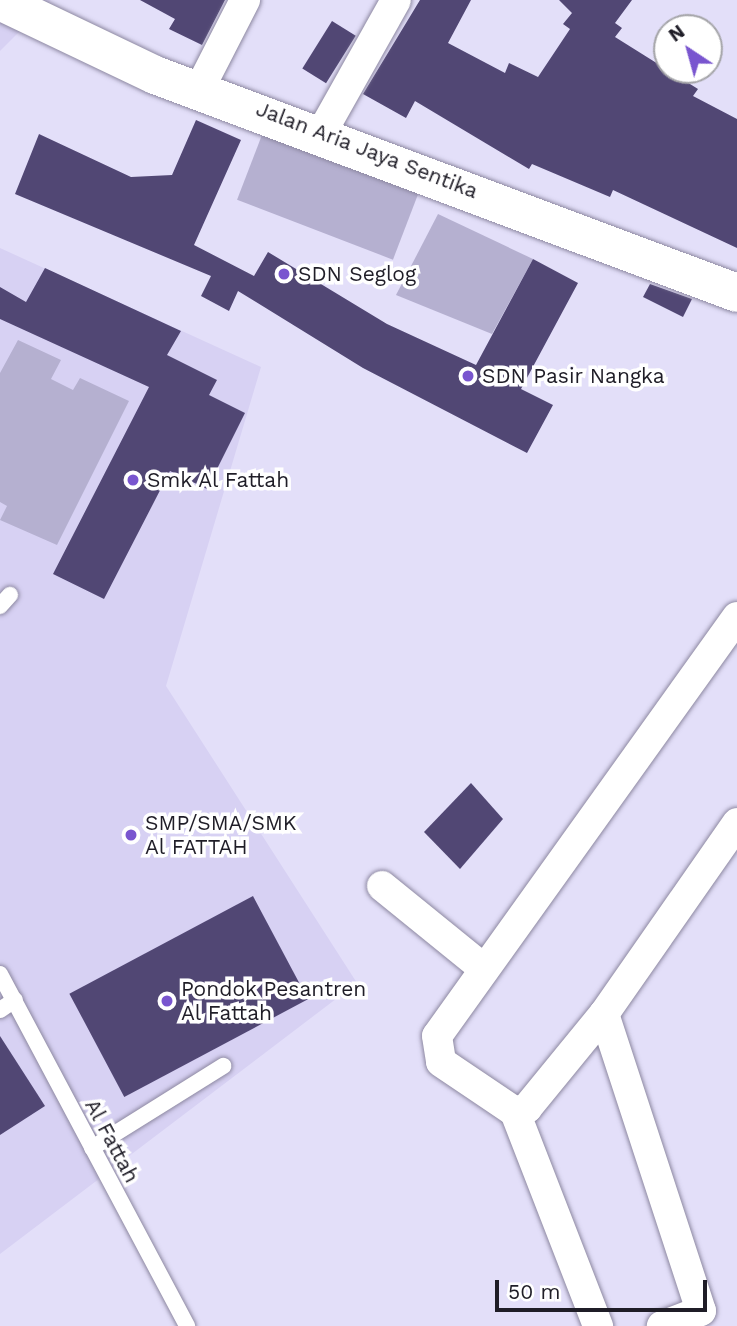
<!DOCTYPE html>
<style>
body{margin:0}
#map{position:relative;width:737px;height:1326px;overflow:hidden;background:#e3dff9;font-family:"Work Sans",sans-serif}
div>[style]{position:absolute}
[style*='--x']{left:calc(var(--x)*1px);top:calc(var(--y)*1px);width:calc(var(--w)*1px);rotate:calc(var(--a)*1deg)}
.built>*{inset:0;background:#d7d1f3}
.green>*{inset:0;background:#b5b0d0;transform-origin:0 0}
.building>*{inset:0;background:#514774;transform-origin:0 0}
.roads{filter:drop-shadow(0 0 2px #8d88a1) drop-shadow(0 0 2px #8d88a1)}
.lane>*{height:16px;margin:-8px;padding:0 8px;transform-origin:8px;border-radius:8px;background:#fff}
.street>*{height:30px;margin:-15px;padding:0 15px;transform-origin:15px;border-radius:15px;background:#fff}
.secondary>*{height:38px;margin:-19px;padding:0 19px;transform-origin:19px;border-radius:19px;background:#fff}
.dots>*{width:19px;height:19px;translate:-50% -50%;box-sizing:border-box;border:4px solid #fff;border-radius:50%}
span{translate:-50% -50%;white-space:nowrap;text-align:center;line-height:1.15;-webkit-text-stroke:7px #fff;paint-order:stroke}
.street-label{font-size:21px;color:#1f1d27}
.poi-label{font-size:21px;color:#1f1d27}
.left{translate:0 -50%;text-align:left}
.north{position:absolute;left:653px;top:14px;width:70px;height:70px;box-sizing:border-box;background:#fff;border:2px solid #a5a5a9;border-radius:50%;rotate:324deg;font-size:19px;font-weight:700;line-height:28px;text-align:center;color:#1f1d27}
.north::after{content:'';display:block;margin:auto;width:24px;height:32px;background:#7955cf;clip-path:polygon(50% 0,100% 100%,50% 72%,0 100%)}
.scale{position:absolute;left:495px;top:1280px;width:212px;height:32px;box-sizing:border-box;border:4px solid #1f1d27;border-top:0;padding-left:9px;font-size:21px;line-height:24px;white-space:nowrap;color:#1f1d27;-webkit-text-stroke:5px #fff;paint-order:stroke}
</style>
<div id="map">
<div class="built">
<div style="clip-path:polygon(0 0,51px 0,0 51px)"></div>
<div style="clip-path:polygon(0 248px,261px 367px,166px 686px,357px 983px,0 1254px)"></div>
</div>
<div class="green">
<div style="left:265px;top:127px;width:167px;height:78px;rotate:21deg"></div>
<div style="clip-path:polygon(438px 214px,533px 259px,492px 334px,396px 295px)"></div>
<div style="clip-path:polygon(18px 340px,61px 360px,51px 379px,73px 390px,80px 378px,129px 401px,57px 545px,0 520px,7px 506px,0 502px,0 373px)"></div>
</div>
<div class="building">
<div style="clip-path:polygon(140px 0,225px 0,202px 45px,169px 29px,175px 19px)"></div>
<div style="clip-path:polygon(420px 0,471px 0,448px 43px,505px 73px,509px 63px,538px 77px,570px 29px,563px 24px,572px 13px,559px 0,632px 0,615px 23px,622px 28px,615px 37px,698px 89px,693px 96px,737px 119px,737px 248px,613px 190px,610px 197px,532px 164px,529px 169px,415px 101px,406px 118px,363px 94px)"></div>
<div style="left:332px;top:21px;width:28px;height:56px;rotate:32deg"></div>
<div style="clip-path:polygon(196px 120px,241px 140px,194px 245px,254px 276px,268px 252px,387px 324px,476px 365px,533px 259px,578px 283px,521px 389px,553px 405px,527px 453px,363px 368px,238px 291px,229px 311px,201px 296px,211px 276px,15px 194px,39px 134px,131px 177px,172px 175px)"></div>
<div style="clip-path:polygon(45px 268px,181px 331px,167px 355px,217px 380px,209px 395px,245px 413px,207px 489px,170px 471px,104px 599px,53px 574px,149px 387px,0 319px,0 287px,26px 302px)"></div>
<div style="clip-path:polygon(650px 284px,692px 299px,683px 317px,643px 297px)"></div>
<div style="clip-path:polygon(471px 783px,503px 819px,460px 869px,424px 832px)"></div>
<div style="left:253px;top:896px;width:117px;height:208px;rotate:62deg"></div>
<div style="clip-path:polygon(0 1036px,45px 1106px,0 1135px)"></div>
</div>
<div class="roads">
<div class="lane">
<div style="--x:0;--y:606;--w:15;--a:-48"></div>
<div style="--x:0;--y:974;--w:399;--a:62"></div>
<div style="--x:0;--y:1010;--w:18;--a:-34"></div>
<div style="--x:92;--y:1148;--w:155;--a:-32"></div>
</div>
<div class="street">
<div style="--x:200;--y:88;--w:99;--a:-62.9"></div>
<div style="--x:322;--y:132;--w:151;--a:-60.7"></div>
<div style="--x:737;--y:617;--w:515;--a:125.6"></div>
<div style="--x:437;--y:1036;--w:26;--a:81"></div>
<div style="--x:441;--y:1062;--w:89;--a:34"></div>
<div style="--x:515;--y:1112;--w:13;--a:-18"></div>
<div style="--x:527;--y:1108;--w:122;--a:-50.7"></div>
<div style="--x:604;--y:1014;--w:233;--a:-55.1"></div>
<div style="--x:382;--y:886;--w:130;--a:39.1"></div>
<div style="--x:604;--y:1014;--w:312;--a:71.9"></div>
<div style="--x:701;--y:1311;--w:42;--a:159"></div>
<div style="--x:515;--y:1112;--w:230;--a:68.8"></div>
</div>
<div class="secondary">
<div style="--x:0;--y:1;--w:172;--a:25.5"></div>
<div style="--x:155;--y:75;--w:621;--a:20.53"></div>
</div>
</div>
<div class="dots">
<div style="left:284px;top:274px;background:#7955cf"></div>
<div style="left:468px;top:376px;background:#7955cf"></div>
<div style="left:133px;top:480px;background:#7955cf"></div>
<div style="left:131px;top:835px;background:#7955cf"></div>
<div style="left:167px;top:1001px;background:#7955cf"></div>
</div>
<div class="street-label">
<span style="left:367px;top:150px;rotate:21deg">Jalan Aria Jaya Sentika</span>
<span style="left:112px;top:1141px;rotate:62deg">Al Fattah</span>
</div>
<div class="poi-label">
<span class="left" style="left:298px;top:274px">SDN Seglog</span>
<span class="left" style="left:482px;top:376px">SDN Pasir Nangka</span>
<span class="left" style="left:147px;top:480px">Smk Al Fattah</span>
<span class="left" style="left:145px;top:835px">SMP/SMA/SMK<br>Al FATTAH</span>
<span class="left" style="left:181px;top:1001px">Pondok Pesantren<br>Al Fattah</span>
</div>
<div class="north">N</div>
<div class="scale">50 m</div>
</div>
